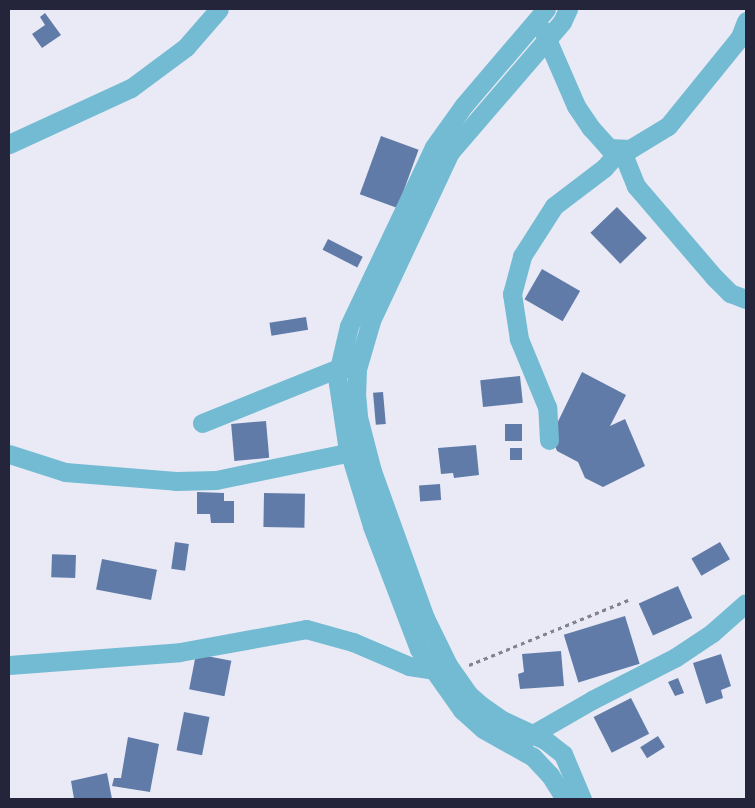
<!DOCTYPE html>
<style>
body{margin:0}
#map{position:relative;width:755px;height:808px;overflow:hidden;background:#e9eaf6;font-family:Signika,sans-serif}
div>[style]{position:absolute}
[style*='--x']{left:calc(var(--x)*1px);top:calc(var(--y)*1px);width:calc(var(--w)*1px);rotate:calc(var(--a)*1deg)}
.building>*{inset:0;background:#617ba9;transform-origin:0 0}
.path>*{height:3px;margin-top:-1.5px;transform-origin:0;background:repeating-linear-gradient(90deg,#818292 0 4px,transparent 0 8px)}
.minor>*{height:19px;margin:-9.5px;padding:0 9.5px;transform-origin:9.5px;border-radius:9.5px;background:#73bbd2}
span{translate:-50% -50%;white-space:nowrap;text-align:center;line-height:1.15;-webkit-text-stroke:4px #f8f8f8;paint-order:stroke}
.frame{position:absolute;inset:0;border:10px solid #24253a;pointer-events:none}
</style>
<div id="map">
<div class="building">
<div style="clip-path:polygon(45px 13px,61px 35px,42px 48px,32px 34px,45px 25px,40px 17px)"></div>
<div style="left:381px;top:136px;width:40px;height:62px;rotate:20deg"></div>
<div style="left:617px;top:207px;width:43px;height:37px;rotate:46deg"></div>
<div style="left:328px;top:239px;width:39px;height:12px;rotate:27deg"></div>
<div style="left:542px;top:269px;width:44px;height:35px;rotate:30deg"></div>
<div style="left:306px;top:317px;width:13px;height:37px;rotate:81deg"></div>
<div style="clip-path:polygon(582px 372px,626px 395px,610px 426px,625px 419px,645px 466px,603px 487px,585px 478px,578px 462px,557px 451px,551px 436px)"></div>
<div style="left:520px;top:376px;width:27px;height:40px;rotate:84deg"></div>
<div style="left:383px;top:392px;width:32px;height:10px;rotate:85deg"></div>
<div style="left:266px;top:421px;width:37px;height:35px;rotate:85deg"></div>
<div style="left:505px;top:424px;width:17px;height:17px"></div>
<div style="clip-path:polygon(476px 445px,479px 475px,454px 478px,453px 473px,441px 474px,438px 448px)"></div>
<div style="left:510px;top:448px;width:12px;height:12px"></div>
<div style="left:440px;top:484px;width:16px;height:21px;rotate:86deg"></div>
<div style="clip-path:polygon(197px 492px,224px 493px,224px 501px,234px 501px,234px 523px,211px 523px,210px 514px,197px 514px)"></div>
<div style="left:264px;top:493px;width:41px;height:34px;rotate:1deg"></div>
<div style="left:175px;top:542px;width:14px;height:27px;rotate:8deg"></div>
<div style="left:720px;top:542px;width:20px;height:33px;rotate:60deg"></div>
<div style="left:76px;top:555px;width:23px;height:24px;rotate:92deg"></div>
<div style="left:102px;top:559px;width:56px;height:31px;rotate:11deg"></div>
<div style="left:678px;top:586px;width:35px;height:43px;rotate:66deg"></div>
<div style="left:625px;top:616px;width:50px;height:64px;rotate:73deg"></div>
<div style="clip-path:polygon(561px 651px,564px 686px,520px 689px,518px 674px,524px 672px,522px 654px)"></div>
<div style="left:196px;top:654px;width:36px;height:36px;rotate:11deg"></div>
<div style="clip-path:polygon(721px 654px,731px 686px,721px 690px,723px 698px,706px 704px,693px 663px)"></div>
<div style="clip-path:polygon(678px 678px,684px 693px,675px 696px,668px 682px)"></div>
<div style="left:631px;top:698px;width:40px;height:42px;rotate:63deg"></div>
<div style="left:184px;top:712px;width:26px;height:39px;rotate:11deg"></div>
<div style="left:658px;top:736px;width:13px;height:21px;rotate:58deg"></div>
<div style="clip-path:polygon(128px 737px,159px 744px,150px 792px,112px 786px,114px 778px,121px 778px)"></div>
<div style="clip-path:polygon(107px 773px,112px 799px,74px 799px,71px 781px)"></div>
</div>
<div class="path">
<div style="--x:469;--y:665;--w:172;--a:-22.2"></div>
</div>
<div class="minor">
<div style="--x:546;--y:9;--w:126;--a:130.5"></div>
<div style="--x:464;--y:105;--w:52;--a:125.5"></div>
<div style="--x:434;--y:147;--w:198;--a:115.4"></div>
<div style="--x:349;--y:326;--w:52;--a:103.2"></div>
<div style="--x:337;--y:377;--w:68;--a:81.5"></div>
<div style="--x:347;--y:444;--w:86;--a:73"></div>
<div style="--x:372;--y:526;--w:132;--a:69.1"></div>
<div style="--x:419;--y:649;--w:75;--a:54.8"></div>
<div style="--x:462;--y:710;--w:28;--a:42"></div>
<div style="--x:483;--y:729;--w:57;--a:29.2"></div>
<div style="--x:533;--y:757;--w:25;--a:47"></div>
<div style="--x:550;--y:775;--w:28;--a:58"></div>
<div style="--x:568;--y:9;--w:14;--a:115"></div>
<div style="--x:562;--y:22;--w:172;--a:130.7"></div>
<div style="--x:450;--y:152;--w:187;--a:115.1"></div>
<div style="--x:371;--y:321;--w:50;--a:106.3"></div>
<div style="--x:357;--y:369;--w:24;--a:92"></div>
<div style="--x:356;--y:393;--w:24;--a:85"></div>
<div style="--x:358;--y:417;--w:56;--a:75.5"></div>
<div style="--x:372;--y:471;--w:156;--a:70.2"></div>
<div style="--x:425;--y:618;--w:52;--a:63.9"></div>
<div style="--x:448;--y:665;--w:35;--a:55"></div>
<div style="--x:468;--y:694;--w:18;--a:41"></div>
<div style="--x:482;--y:706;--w:24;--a:35"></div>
<div style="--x:502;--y:720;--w:47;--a:24.9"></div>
<div style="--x:545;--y:740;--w:23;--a:38"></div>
<div style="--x:563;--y:754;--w:49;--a:67.1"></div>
<div style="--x:543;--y:30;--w:83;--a:66.5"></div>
<div style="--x:576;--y:106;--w:27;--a:56"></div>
<div style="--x:591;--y:128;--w:27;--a:48"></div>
<div style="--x:609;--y:148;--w:21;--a:3"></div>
<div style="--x:630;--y:149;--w:44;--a:-31.2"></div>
<div style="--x:668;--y:126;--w:114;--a:-51"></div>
<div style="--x:740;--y:37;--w:17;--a:-69"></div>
<div style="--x:9;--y:144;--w:134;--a:-24.7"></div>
<div style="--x:131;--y:88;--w:69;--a:-36.7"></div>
<div style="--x:186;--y:47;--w:50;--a:-49"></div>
<div style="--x:202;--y:423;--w:148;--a:-21.9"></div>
<div style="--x:339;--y:368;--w:9;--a:0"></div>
<div style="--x:549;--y:440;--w:33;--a:-93"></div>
<div style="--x:547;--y:407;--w:74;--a:-112.4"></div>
<div style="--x:519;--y:339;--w:46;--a:-98.8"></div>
<div style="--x:512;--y:294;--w:39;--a:-75"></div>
<div style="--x:522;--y:256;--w:59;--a:-57.4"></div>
<div style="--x:554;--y:206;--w:63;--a:-37.2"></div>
<div style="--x:604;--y:168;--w:25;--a:-48"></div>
<div style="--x:621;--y:149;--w:40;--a:68"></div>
<div style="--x:636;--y:186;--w:120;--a:49.4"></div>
<div style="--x:714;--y:277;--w:23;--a:45"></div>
<div style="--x:730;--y:293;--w:17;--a:21"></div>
<div style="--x:9;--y:454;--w:59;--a:17.8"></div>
<div style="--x:65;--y:472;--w:111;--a:4.6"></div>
<div style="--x:176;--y:481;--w:40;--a:-1.4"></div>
<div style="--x:216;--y:480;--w:148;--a:-11.7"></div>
<div style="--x:9;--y:665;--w:171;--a:-4.3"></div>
<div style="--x:180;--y:652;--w:128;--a:-10.3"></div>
<div style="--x:306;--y:629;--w:49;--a:15.5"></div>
<div style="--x:353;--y:642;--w:61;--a:23.2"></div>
<div style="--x:409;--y:666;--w:30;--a:9"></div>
<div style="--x:526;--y:738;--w:76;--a:-29.9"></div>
<div style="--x:592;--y:700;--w:94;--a:-27.1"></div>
<div style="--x:676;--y:657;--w:43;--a:-33.7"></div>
<div style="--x:712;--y:633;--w:45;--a:-41.4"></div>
</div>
<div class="frame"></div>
</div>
